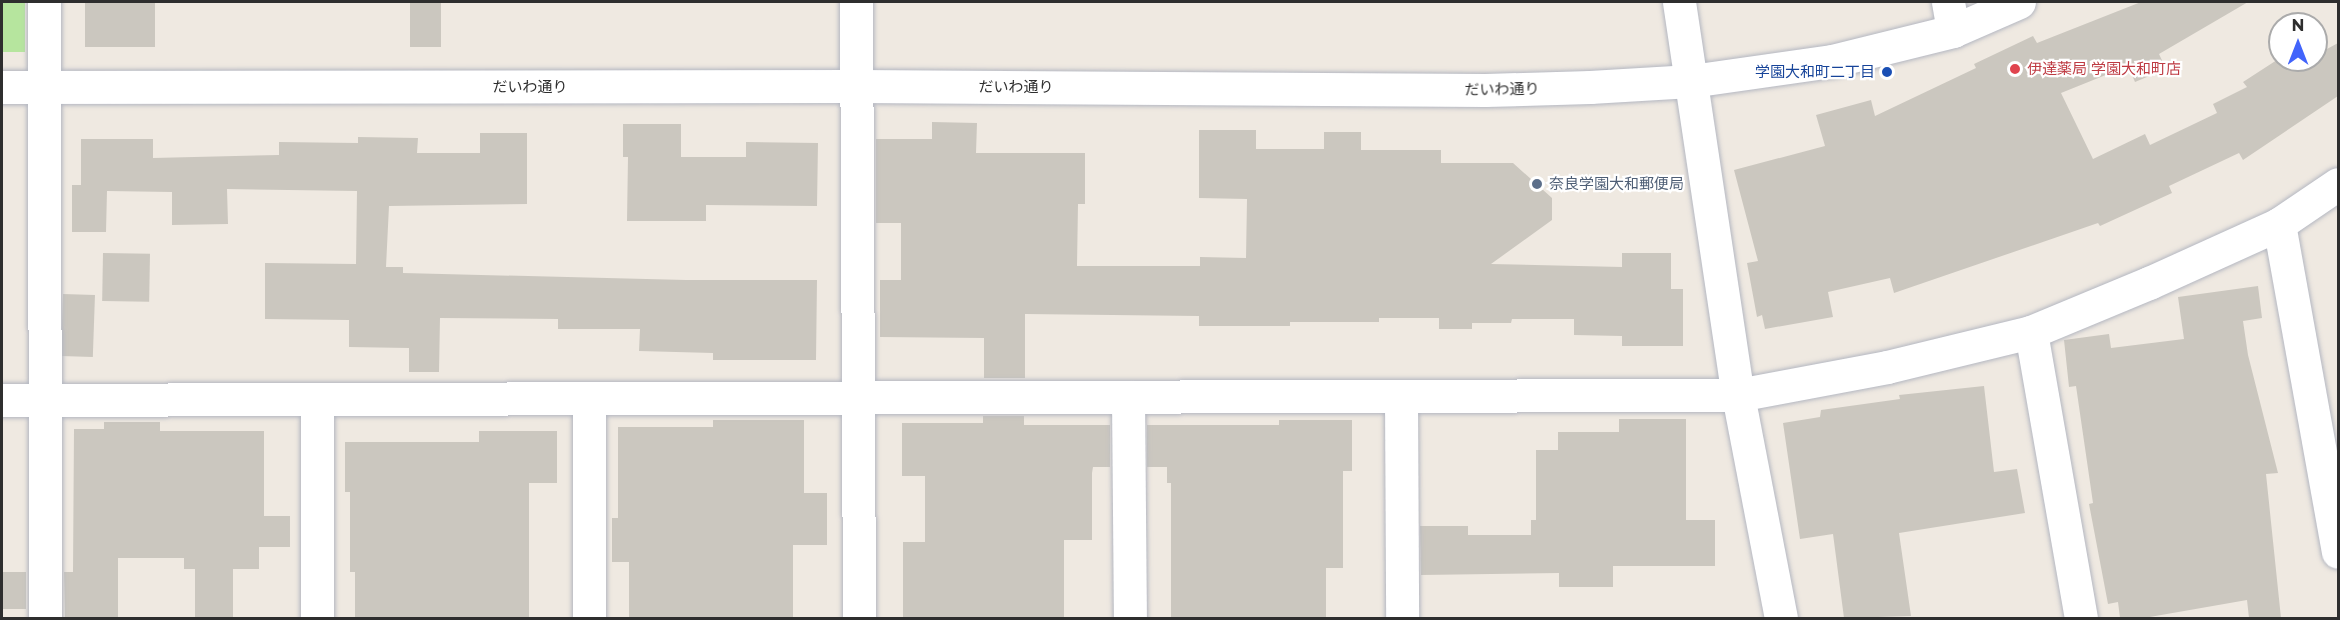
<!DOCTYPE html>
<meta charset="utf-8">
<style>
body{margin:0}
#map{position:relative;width:2340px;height:620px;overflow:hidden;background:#efe9e1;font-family:Montserrat,"Noto Sans JP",sans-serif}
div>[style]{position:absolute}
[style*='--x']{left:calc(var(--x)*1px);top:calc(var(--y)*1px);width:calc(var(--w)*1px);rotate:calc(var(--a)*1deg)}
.green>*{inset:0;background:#b6e59e;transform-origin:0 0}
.building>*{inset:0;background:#cbc7bf;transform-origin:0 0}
.roads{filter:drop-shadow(0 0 2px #b4b7c1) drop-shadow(0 0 2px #b4b7c1)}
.minor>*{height:33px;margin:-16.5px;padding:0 16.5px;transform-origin:16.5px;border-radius:16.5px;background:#fff}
.tertiary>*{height:33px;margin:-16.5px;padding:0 16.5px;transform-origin:16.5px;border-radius:16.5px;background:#fff}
.dots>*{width:16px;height:16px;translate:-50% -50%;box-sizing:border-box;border:3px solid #fff;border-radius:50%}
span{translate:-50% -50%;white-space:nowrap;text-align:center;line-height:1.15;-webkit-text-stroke:4.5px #fff;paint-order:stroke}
.health-label{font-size:15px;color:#be3a42}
.left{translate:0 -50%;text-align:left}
.transit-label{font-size:15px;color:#164399}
.right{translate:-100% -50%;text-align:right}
.street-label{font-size:15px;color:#2e2e2e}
.service-label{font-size:15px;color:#4e5e75}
.frame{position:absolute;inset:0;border:3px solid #2e2e2e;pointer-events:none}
.north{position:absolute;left:2268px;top:12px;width:60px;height:60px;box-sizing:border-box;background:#fff;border:2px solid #ababab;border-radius:50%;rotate:0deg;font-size:16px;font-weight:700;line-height:24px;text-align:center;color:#2e2e2e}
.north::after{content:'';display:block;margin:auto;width:21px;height:27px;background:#4264fb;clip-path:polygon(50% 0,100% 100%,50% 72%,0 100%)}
</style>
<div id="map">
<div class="green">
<div style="left:2px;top:2px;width:23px;height:50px"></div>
</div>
<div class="building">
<div style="left:85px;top:2px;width:70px;height:45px"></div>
<div style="left:410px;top:2px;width:31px;height:45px"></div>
<div style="clip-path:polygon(2141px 2px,2248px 2px,2159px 54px,2166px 69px,2135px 82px,2128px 66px,2061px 93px,2093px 159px,2145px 134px,2150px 145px,2217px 113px,2213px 104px,2247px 87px,2243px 82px,2280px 58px,2280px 60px,2316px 60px,2316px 55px,2338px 43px,2338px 96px,2243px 160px,2239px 153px,2169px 186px,2172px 193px,2100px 226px,2098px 223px,1894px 293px,1890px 278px,1828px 292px,1833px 317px,1765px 329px,1762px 315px,1757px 317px,1747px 263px,1758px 261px,1734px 170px,1825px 146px,1816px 115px,1871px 100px,1875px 116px,1976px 68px,1974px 64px,2033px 36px,2037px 43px)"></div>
<div style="clip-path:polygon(932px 122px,977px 123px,976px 153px,1085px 153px,1085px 204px,1078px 204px,1077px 266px,1200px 266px,1200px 257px,1246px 258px,1247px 199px,1199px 198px,1199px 130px,1256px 130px,1256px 149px,1324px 149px,1324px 132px,1361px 132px,1361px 150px,1441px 150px,1441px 163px,1513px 163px,1552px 198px,1552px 220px,1491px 264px,1622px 267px,1622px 253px,1671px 253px,1671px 289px,1683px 289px,1683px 346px,1622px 346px,1622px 336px,1574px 335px,1574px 319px,1512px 319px,1511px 323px,1472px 323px,1472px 329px,1439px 329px,1439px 318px,1379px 318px,1379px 322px,1290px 322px,1290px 326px,1199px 326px,1199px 316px,1025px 314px,1025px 378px,984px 378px,984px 338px,880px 337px,880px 280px,901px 280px,901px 223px,876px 223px,876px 139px,932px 139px)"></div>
<div style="clip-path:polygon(623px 124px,681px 124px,681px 157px,746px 157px,746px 142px,818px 143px,817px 206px,706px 205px,706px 221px,627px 221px,628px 157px,623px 157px)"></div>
<div style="clip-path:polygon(480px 133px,527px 133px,527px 204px,389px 206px,386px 267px,403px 267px,403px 273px,686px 280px,817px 280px,816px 360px,713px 360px,713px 353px,639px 351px,640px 329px,558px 329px,558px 319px,440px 318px,439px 372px,409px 372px,409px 348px,349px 347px,349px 320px,265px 319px,265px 263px,356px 264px,357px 191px,227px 189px,228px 224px,172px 225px,172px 192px,107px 191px,106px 232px,72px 232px,72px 185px,81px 185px,81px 139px,153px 139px,153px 158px,279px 155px,279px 142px,358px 143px,358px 137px,418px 138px,417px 153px,480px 153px)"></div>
<div style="left:103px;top:253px;width:47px;height:48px;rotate:1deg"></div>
<div style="clip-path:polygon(2258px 286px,2262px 318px,2243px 321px,2248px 355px,2278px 473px,2266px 474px,2281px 618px,2249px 618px,2247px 600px,2144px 618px,2120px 618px,2118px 602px,2108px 604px,2089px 504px,2093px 503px,2076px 386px,2069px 387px,2064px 340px,2109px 334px,2111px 348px,2184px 339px,2178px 297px)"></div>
<div style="left:63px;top:294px;width:32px;height:62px;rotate:2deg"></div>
<div style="clip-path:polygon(1984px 386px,1994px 472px,2017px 469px,2025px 513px,1899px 533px,1911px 616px,1844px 618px,1833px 534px,1800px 539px,1783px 423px,1820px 417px,1821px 410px,1900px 399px,1899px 395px)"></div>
<div style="clip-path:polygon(983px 416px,1024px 416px,1024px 425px,1110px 425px,1110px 467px,1093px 467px,1092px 473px,1092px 540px,1064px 540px,1064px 618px,903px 618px,903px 542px,925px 542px,925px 476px,902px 476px,902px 423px,983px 423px)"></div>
<div style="clip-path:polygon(1619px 419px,1686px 419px,1686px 520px,1715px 520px,1715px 566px,1613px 566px,1613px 587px,1559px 587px,1559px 573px,1421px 575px,1420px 526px,1468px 526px,1468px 535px,1531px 535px,1531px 520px,1536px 520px,1536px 450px,1558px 450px,1558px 432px,1619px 432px)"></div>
<div style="clip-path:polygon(713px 420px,804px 420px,804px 493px,827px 493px,827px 545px,793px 545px,793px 618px,629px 618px,629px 562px,612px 562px,612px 518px,618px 518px,618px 427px,713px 427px)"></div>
<div style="clip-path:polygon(1279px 420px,1352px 420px,1352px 471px,1343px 471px,1343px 568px,1326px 568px,1326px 618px,1171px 618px,1171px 483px,1167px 483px,1167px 467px,1147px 467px,1147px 425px,1279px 425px)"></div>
<div style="clip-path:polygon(104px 422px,160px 422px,160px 431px,264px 431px,264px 516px,290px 516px,290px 547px,259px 547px,259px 569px,233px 569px,233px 618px,195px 618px,195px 569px,184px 569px,184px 558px,118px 558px,118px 618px,65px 618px,64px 572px,73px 572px,74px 429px,104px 429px)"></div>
<div style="clip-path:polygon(479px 431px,557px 431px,557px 483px,529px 483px,529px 618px,355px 618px,355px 572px,350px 572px,350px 492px,345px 492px,345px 442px,479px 442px)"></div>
<div style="left:2px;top:572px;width:24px;height:37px"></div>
</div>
<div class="roads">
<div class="minor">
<div style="--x:44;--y:2;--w:616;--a:89.91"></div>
<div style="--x:856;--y:2;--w:616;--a:89.72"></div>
<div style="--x:1679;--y:2;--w:397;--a:81.5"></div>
<div style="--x:1738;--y:395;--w:227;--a:79.1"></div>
<div style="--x:1948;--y:2;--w:29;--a:80"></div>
<div style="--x:2279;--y:224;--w:333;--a:79.8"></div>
<div style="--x:2031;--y:332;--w:290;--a:80.1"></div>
<div style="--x:1401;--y:396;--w:222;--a:89.7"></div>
<div style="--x:1128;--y:397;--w:221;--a:89.5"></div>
<div style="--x:317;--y:399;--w:219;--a:90"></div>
<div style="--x:589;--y:399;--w:219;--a:90"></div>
<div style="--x:2;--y:400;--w:1736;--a:-0.17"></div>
<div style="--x:1738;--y:395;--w:152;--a:-10.6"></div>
<div style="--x:1887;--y:367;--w:148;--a:-13.7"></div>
<div style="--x:2031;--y:332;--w:128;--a:-22.6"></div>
<div style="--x:2149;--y:283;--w:143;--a:-24.4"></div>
<div style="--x:2279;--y:224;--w:71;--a:-34.1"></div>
</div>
<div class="tertiary">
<div style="--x:2;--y:87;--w:855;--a:-0.07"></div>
<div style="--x:857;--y:86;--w:628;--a:0.36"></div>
<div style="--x:1485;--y:90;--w:105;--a:-1.6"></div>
<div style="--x:1590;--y:87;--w:101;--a:-3.4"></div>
<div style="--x:1691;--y:81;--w:142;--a:-8.1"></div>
<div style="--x:1832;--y:61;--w:125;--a:-13.9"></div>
<div style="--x:1953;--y:31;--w:72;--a:-23.7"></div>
</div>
</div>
<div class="dots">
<div style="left:2015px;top:69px;background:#e0444e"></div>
<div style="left:1887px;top:72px;background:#1a4fb4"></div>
<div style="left:1537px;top:184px;background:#5c6f8a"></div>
</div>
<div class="health-label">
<span class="left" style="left:2027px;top:69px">伊達薬局 学園大和町店</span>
</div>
<div class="transit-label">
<span class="right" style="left:1875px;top:72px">学園大和町二丁目</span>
</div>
<div class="street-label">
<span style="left:530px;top:87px">だいわ通り</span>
<span style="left:1016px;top:87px">だいわ通り</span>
<span style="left:1502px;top:89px;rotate:-1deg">だいわ通り</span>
</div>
<div class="service-label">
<span class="left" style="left:1549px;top:184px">奈良学園大和郵便局</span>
</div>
<div class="frame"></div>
<div class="north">N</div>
</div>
